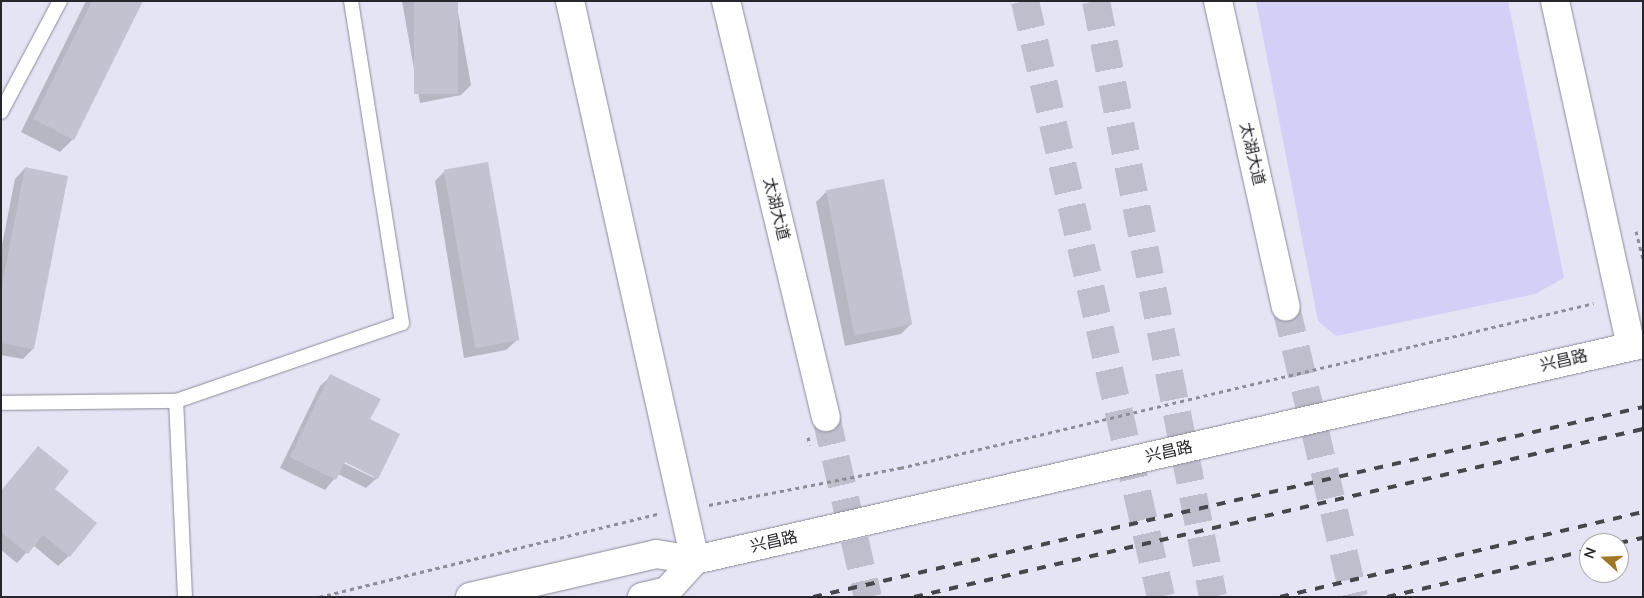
<!DOCTYPE html>
<meta charset="utf-8">
<style>
body{margin:0}
#map{position:relative;width:1644px;height:598px;overflow:hidden;background:#e5e4f4;font-family:"Nunito Sans","Noto Sans SC",sans-serif}
div>[style]{position:absolute}
[style*='--x']{left:calc(var(--x)*1px);top:calc(var(--y)*1px);width:calc(var(--w)*1px);rotate:calc(var(--a)*1deg)}
.green>*{inset:0;background:#d2d0f7}
.shadow>*{inset:0;background:#0003}
.building>*{inset:0;background:#c2c2d1;transform-origin:0 0}
.primary-tunnel>*{height:28px;margin-top:-14px;transform-origin:0;background:repeating-linear-gradient(90deg,#bfbecc 0 28px,transparent 0 42px)}
.highway-tunnel>*{height:28px;margin-top:-14px;transform-origin:0;background:repeating-linear-gradient(90deg,#bfbecc 0 28px,transparent 0 42px)}
.path>*{height:3px;margin-top:-1.5px;transform-origin:0;background:repeating-linear-gradient(90deg,#8d8c97 0 4px,transparent 0 8px)}
.roads{filter:drop-shadow(0 0 1px #8b8a99) drop-shadow(0 0 1px #8b8a99)}
.lane>*{height:14px;margin:-7px;padding:0 7px;transform-origin:7px;border-radius:7px;background:#fff}
.secondary>*{height:28px;margin:-14px;padding:0 14px;transform-origin:14px;border-radius:14px;background:#fff}
.primary>*{height:28px;margin:-14px;padding:0 14px;transform-origin:14px;border-radius:14px;background:#fff}
.rail>*{height:4px;margin-top:-2px;transform-origin:0;background:repeating-linear-gradient(90deg,#46464d 0 9px,transparent 0 18px)}
span{translate:-50% -50%;white-space:nowrap;text-align:center;line-height:1.15;-webkit-text-stroke:4px #fff;paint-order:stroke}
.street-label{font-size:16px;color:#26262c}
.frame{position:absolute;inset:0;border:2px solid #26262c;pointer-events:none}
.north{position:absolute;left:1579px;top:533px;width:50px;height:50px;box-sizing:border-box;background:#fff;border:1px solid #a8a8ab;border-radius:50%;rotate:290deg;font-size:14px;font-weight:700;line-height:20px;text-align:center;color:#26262c}
.north::after{content:'';display:block;margin:auto;width:18px;height:22px;background:#a27627;clip-path:polygon(50% 0,100% 100%,50% 72%,0 100%)}
</style>
<div id="map">
<div class="green">
<div style="clip-path:polygon(1256px 1px,1508px 1px,1564px 278px,1535px 294px,1336px 336px,1318px 321px)"></div>
</div>
<div class="shadow">
<div style="clip-path:polygon(86px 1px,142px 1px,73px 139px,60px 152px,21px 132px)"></div>
<div style="clip-path:polygon(402px 1px,456px 1px,471px 85px,461px 95px,420px 103px)"></div>
<div style="clip-path:polygon(25px 168px,33px 349px,23px 359px,1px 355px,1px 250px,15px 179px)"></div>
<div style="clip-path:polygon(445px 171px,517px 340px,506px 350px,464px 358px,435px 181px)"></div>
<div style="clip-path:polygon(826px 192px,911px 324px,901px 334px,845px 346px,816px 202px)"></div>
<div style="clip-path:polygon(evenodd,331px 376px,377px 478px,366px 488px,338px 474px,325px 490px,280px 468px,320px 386px,331px 376px,340px 458px,374px 476px,374px 478px,339px 461px,340px 458px)"></div>
<div style="clip-path:polygon(38px 447px,69px 556px,58px 566px,33px 545px,17px 563px,1px 550px,1px 491px)"></div>
</div>
<div class="building">
<div style="clip-path:polygon(92px 1px,143px 1px,74px 140px,33px 119px)"></div>
<div style="left:414px;top:1px;width:44px;height:93px"></div>
<div style="left:488px;top:162px;width:181px;height:45px;rotate:80deg"></div>
<div style="clip-path:polygon(25px 167px,68px 176px,34px 349px,1px 343px,1px 290px)"></div>
<div style="left:884px;top:179px;width:148px;height:59px;rotate:79deg"></div>
<div style="clip-path:polygon(330px 374px,381px 399px,370px 419px,400px 434px,378px 479px,345px 462px,336px 480px,290px 457px)"></div>
<div style="clip-path:polygon(38px 446px,69px 471px,55px 489px,97px 523px,70px 557px,43px 535px,28px 554px,1px 532px,1px 491px)"></div>
</div>
<div class="primary-tunnel">
<div style="--x:1286;--y:307;--w:298;--a:76.8"></div>
<div style="--x:826;--y:417;--w:185;--a:76.9"></div>
</div>
<div class="highway-tunnel">
<div style="--x:1025;--y:1;--w:611;--a:77.15"></div>
<div style="--x:1096;--y:1;--w:607;--a:78.89"></div>
</div>
<div class="path">
<div style="--x:1636;--y:231;--w:29;--a:76"></div>
<div style="--x:808;--y:437;--w:8;--a:76"></div>
<div style="--x:709;--y:505;--w:195;--a:-11"></div>
<div style="--x:900;--y:468;--w:713;--a:-13.37"></div>
<div style="--x:319;--y:597;--w:349;--a:-13.8"></div>
</div>
<div class="roads">
<div class="lane">
<div style="--x:1;--y:112;--w:126;--a:-62"></div>
<div style="--x:1;--y:403;--w:175;--a:-0.7"></div>
<div style="--x:185;--y:597;--w:196;--a:-92.6"></div>
<div style="--x:176;--y:401;--w:239;--a:-19"></div>
<div style="--x:402;--y:323;--w:326;--a:-99"></div>
</div>
<div class="secondary">
<div style="--x:470;--y:597;--w:191;--a:-13"></div>
<div style="--x:656;--y:554;--w:39;--a:9"></div>
<div style="--x:695;--y:560;--w:972;--a:-12.84"></div>
<div style="--x:642;--y:597;--w:26;--a:-13"></div>
<div style="--x:667;--y:591;--w:42;--a:-47.9"></div>
</div>
<div class="primary">
<div style="--x:570;--y:1;--w:573;--a:77.4"></div>
<div style="--x:726;--y:1;--w:428;--a:76.5"></div>
<div style="--x:1218;--y:1;--w:313;--a:77.5"></div>
<div style="--x:1555;--y:1;--w:353;--a:77.6"></div>
</div>
</div>
<div class="rail">
<div style="--x:1619;--y:543;--w:25;--a:-12"></div>
<div style="--x:813;--y:597;--w:851;--a:-12.89"></div>
<div style="--x:914;--y:597;--w:748;--a:-12.98"></div>
<div style="--x:1280;--y:597;--w:373;--a:-13.2"></div>
<div style="--x:1387;--y:597;--w:207;--a:-13.1"></div>
</div>
<div class="street-label">
<span style="left:1252px;top:154px;rotate:77deg">太湖大道</span>
<span style="left:776px;top:209px;rotate:76deg">太湖大道</span>
<span style="left:1564px;top:361px;rotate:-13deg">兴昌路</span>
<span style="left:1169px;top:452px;rotate:-13deg">兴昌路</span>
<span style="left:774px;top:542px;rotate:-13deg">兴昌路</span>
</div>
<div class="frame"></div>
<div class="north">N</div>
</div>
